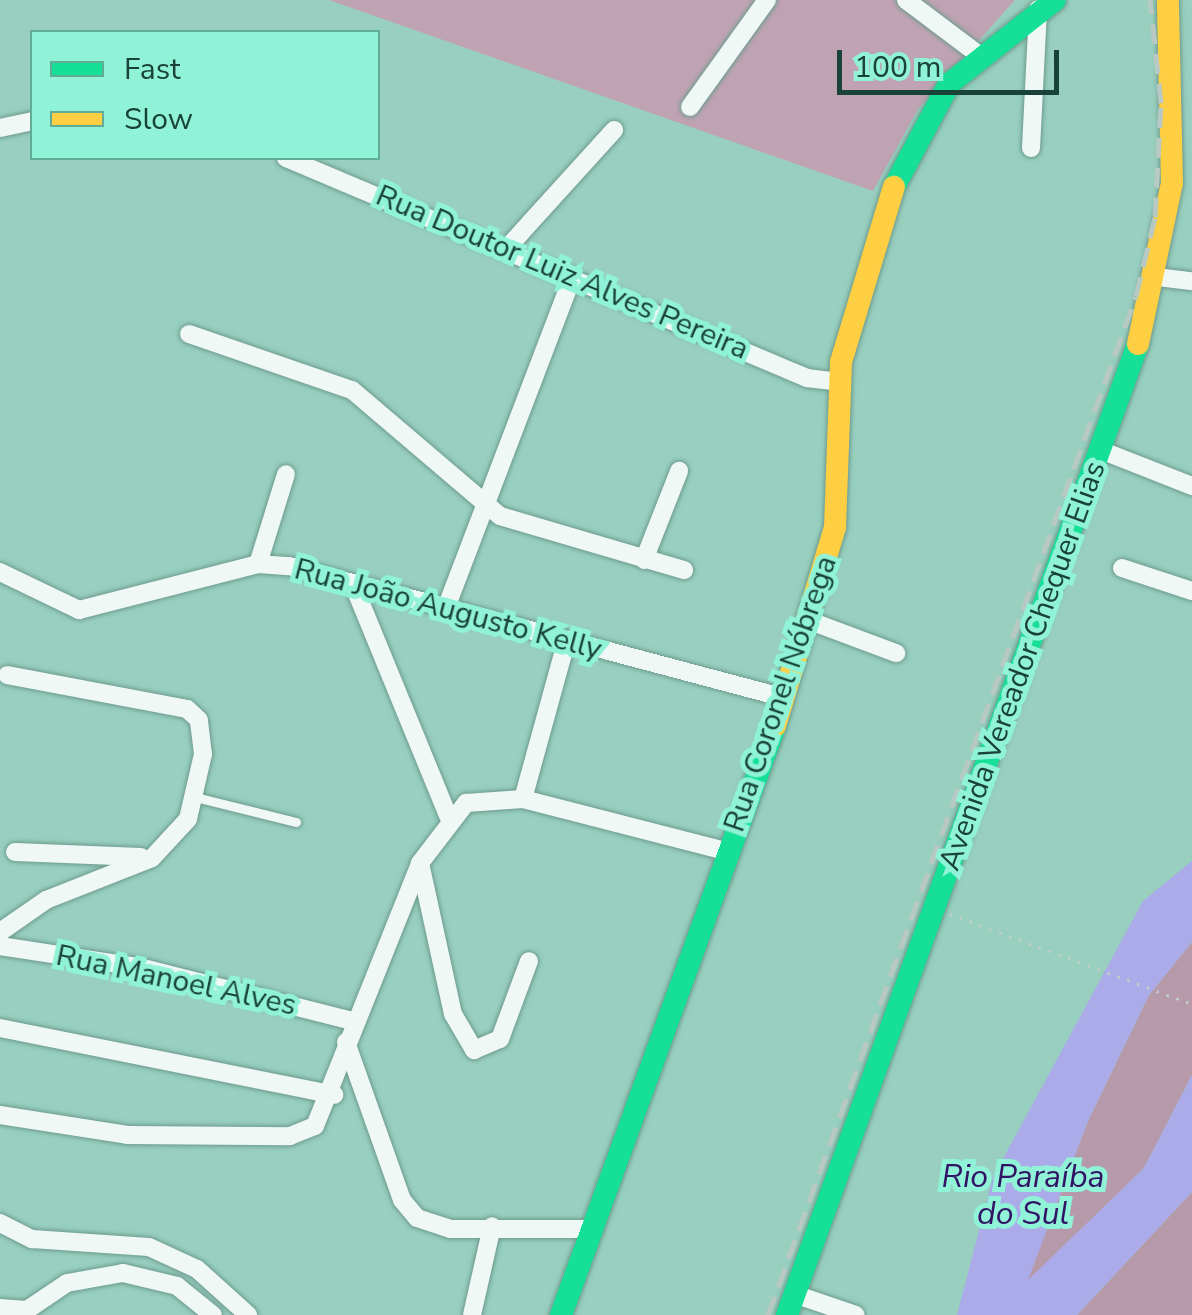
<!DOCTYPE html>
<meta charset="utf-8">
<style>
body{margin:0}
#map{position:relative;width:1192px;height:1315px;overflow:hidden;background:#98cfbf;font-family:"Nunito Sans",sans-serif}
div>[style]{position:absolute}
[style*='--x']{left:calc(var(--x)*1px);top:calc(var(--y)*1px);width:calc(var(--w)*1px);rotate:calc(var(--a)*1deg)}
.green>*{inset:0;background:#c0a3b3}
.forest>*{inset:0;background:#b79aaa}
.water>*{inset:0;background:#aaabe8}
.path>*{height:2.5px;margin-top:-1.25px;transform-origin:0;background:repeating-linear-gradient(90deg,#becfca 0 2.5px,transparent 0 10.5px)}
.roads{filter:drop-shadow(0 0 2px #6d9b8f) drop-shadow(0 0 2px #6d9b8f)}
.lane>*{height:9px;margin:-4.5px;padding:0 4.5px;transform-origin:4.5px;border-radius:4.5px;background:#f0f8f5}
.street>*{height:18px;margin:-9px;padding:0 9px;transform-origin:9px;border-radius:9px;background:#f0f8f5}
.fast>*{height:22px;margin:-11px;padding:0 11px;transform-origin:11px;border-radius:11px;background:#16e098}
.slow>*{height:22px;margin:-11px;padding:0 11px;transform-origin:11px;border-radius:11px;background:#ffcf43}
.rail>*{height:5px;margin-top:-2.5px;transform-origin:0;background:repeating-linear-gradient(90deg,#b8c9c4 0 20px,transparent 0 30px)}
span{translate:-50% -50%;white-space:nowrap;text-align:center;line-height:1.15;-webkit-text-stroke:10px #90f2d6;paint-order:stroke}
.street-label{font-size:30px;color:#194338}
.water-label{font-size:32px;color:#311264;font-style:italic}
.legend{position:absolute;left:30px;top:30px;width:350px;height:130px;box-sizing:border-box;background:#90f2d6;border:2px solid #60ac97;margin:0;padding:12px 18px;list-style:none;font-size:30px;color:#194338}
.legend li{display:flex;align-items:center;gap:20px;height:50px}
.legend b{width:50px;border:2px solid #60ac97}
.scale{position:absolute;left:837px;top:50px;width:222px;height:45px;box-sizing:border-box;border:5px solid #194338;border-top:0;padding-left:12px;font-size:30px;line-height:35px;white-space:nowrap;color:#194338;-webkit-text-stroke:8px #90f2d6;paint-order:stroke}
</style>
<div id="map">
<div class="green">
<div style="clip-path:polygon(329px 0,1015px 0,918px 109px,873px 191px)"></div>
</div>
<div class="forest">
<div style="clip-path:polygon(1192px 942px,1192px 1075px,1144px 1168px,1026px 1283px,1088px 1121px,1149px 995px)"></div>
<div style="clip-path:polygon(1192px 1192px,1192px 1315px,1077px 1315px)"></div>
</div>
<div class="water">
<div style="clip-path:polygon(1192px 861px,1192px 942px,1149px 995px,1088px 1121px,1028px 1280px,1144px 1168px,1192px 1075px,1192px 1192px,1077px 1315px,957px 1315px,993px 1177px,1143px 901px)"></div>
</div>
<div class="path">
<div style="--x:950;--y:914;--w:258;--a:20.4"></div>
</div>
<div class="roads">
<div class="lane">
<div style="--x:199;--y:798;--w:100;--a:13.9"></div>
</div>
<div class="street">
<div style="--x:906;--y:0;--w:91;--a:37"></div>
<div style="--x:690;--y:107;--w:132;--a:-54.3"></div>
<div style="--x:0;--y:128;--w:33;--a:-12"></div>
<div style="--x:1031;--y:148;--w:139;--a:-87.1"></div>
<div style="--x:286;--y:158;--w:566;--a:22.89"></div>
<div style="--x:807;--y:378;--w:32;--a:7"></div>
<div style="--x:508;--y:247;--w:158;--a:-47.8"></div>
<div style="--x:1157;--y:277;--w:35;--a:7"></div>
<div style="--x:189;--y:334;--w:172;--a:19"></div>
<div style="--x:352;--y:390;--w:194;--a:40.4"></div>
<div style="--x:500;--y:516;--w:192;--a:16.4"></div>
<div style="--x:1103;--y:451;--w:96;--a:21.5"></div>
<div style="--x:644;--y:560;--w:96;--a:-68.5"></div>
<div style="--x:258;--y:564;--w:94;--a:-72.7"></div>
<div style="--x:1122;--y:568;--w:74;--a:18.2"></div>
<div style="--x:0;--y:572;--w:88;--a:25.7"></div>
<div style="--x:79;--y:610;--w:185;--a:-14.4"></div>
<div style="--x:258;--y:564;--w:31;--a:4"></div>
<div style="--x:289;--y:566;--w:513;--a:14.9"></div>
<div style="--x:353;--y:584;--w:251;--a:67.7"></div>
<div style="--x:446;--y:608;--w:355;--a:-69.1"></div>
<div style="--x:813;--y:622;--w:89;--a:20.5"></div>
<div style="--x:523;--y:799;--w:162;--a:-74.6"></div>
<div style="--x:15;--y:852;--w:126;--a:2.3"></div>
<div style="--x:420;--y:863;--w:155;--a:77.7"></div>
<div style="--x:453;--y:1014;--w:42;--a:59.7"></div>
<div style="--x:474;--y:1050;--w:28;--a:-23"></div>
<div style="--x:500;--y:1039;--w:83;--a:-69.6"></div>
<div style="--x:0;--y:932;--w:56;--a:-34.8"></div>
<div style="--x:46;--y:900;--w:114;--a:-21.6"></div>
<div style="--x:152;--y:858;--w:53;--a:-47.3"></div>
<div style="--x:188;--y:819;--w:67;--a:-77"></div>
<div style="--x:203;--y:754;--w:34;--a:-97"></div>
<div style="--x:199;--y:720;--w:16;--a:-137"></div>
<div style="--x:187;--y:709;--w:183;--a:-169.3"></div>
<div style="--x:0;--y:946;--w:145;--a:8.7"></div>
<div style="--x:143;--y:968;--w:216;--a:14.2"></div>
<div style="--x:0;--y:1028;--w:341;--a:11.3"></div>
<div style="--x:346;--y:1042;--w:168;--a:70.5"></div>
<div style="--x:402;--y:1200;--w:23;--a:50"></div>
<div style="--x:417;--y:1218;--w:35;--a:18"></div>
<div style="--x:450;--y:1229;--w:140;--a:0"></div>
<div style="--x:0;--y:1115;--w:129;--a:8.9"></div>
<div style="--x:127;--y:1135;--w:163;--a:0.4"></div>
<div style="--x:290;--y:1136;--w:27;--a:-22"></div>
<div style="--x:315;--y:1126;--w:283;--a:-68.2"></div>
<div style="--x:420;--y:863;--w:76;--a:-52.5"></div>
<div style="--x:466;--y:803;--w:57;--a:-4"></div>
<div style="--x:523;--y:799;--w:210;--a:14.4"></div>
<div style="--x:0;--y:1223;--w:36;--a:27"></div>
<div style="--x:32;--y:1239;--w:117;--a:3.9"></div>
<div style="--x:149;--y:1247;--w:53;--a:24.6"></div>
<div style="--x:197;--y:1269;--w:69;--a:42"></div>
<div style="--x:794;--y:1294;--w:65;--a:18.7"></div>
<div style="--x:0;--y:1308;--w:27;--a:4"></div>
<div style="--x:27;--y:1310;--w:48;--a:-34"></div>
<div style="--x:67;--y:1283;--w:57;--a:-10.1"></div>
<div style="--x:123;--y:1273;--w:56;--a:13.5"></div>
<div style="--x:177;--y:1286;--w:46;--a:38.9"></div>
<div style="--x:472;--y:1315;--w:91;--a:-77.3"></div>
</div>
<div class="fast">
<div style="--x:894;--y:187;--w:117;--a:-61.9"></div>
<div style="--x:949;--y:84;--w:135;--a:-38.4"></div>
<div style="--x:561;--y:1315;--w:627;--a:-70.03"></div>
<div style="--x:787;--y:1315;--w:1032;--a:-70.13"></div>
</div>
<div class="slow">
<div style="--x:1138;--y:344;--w:165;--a:-78.1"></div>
<div style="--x:1172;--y:183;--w:183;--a:-91.3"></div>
<div style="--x:775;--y:726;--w:208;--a:-73.2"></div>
<div style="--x:835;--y:527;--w:165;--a:-87.9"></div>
<div style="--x:841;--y:362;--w:183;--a:-73.2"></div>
</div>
</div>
<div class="rail">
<div style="--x:768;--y:1315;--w:1083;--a:-70.14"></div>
<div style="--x:1136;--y:296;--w:81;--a:-76.5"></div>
<div style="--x:1155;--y:217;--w:114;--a:-87"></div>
<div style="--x:1161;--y:103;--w:104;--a:-96.1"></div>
</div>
<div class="street-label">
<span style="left:562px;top:273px;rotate:23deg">Rua Doutor Luiz Alves Pereira</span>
<span style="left:448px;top:610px;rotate:15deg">Rua João Augusto Kelly</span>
<span style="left:1023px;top:666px;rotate:-70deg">Avenida Vereador Chequer Elias</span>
<span style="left:781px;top:694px;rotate:-71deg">Rua Coronel Nóbrega</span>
<span style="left:176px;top:981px;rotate:12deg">Rua Manoel Alves</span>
</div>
<div class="water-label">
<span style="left:1023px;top:1196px">Rio Paraíba<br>do Sul</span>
</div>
<ul class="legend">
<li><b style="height:12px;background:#16e098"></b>Fast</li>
<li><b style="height:12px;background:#ffcf43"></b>Slow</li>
</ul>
<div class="scale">100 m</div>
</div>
